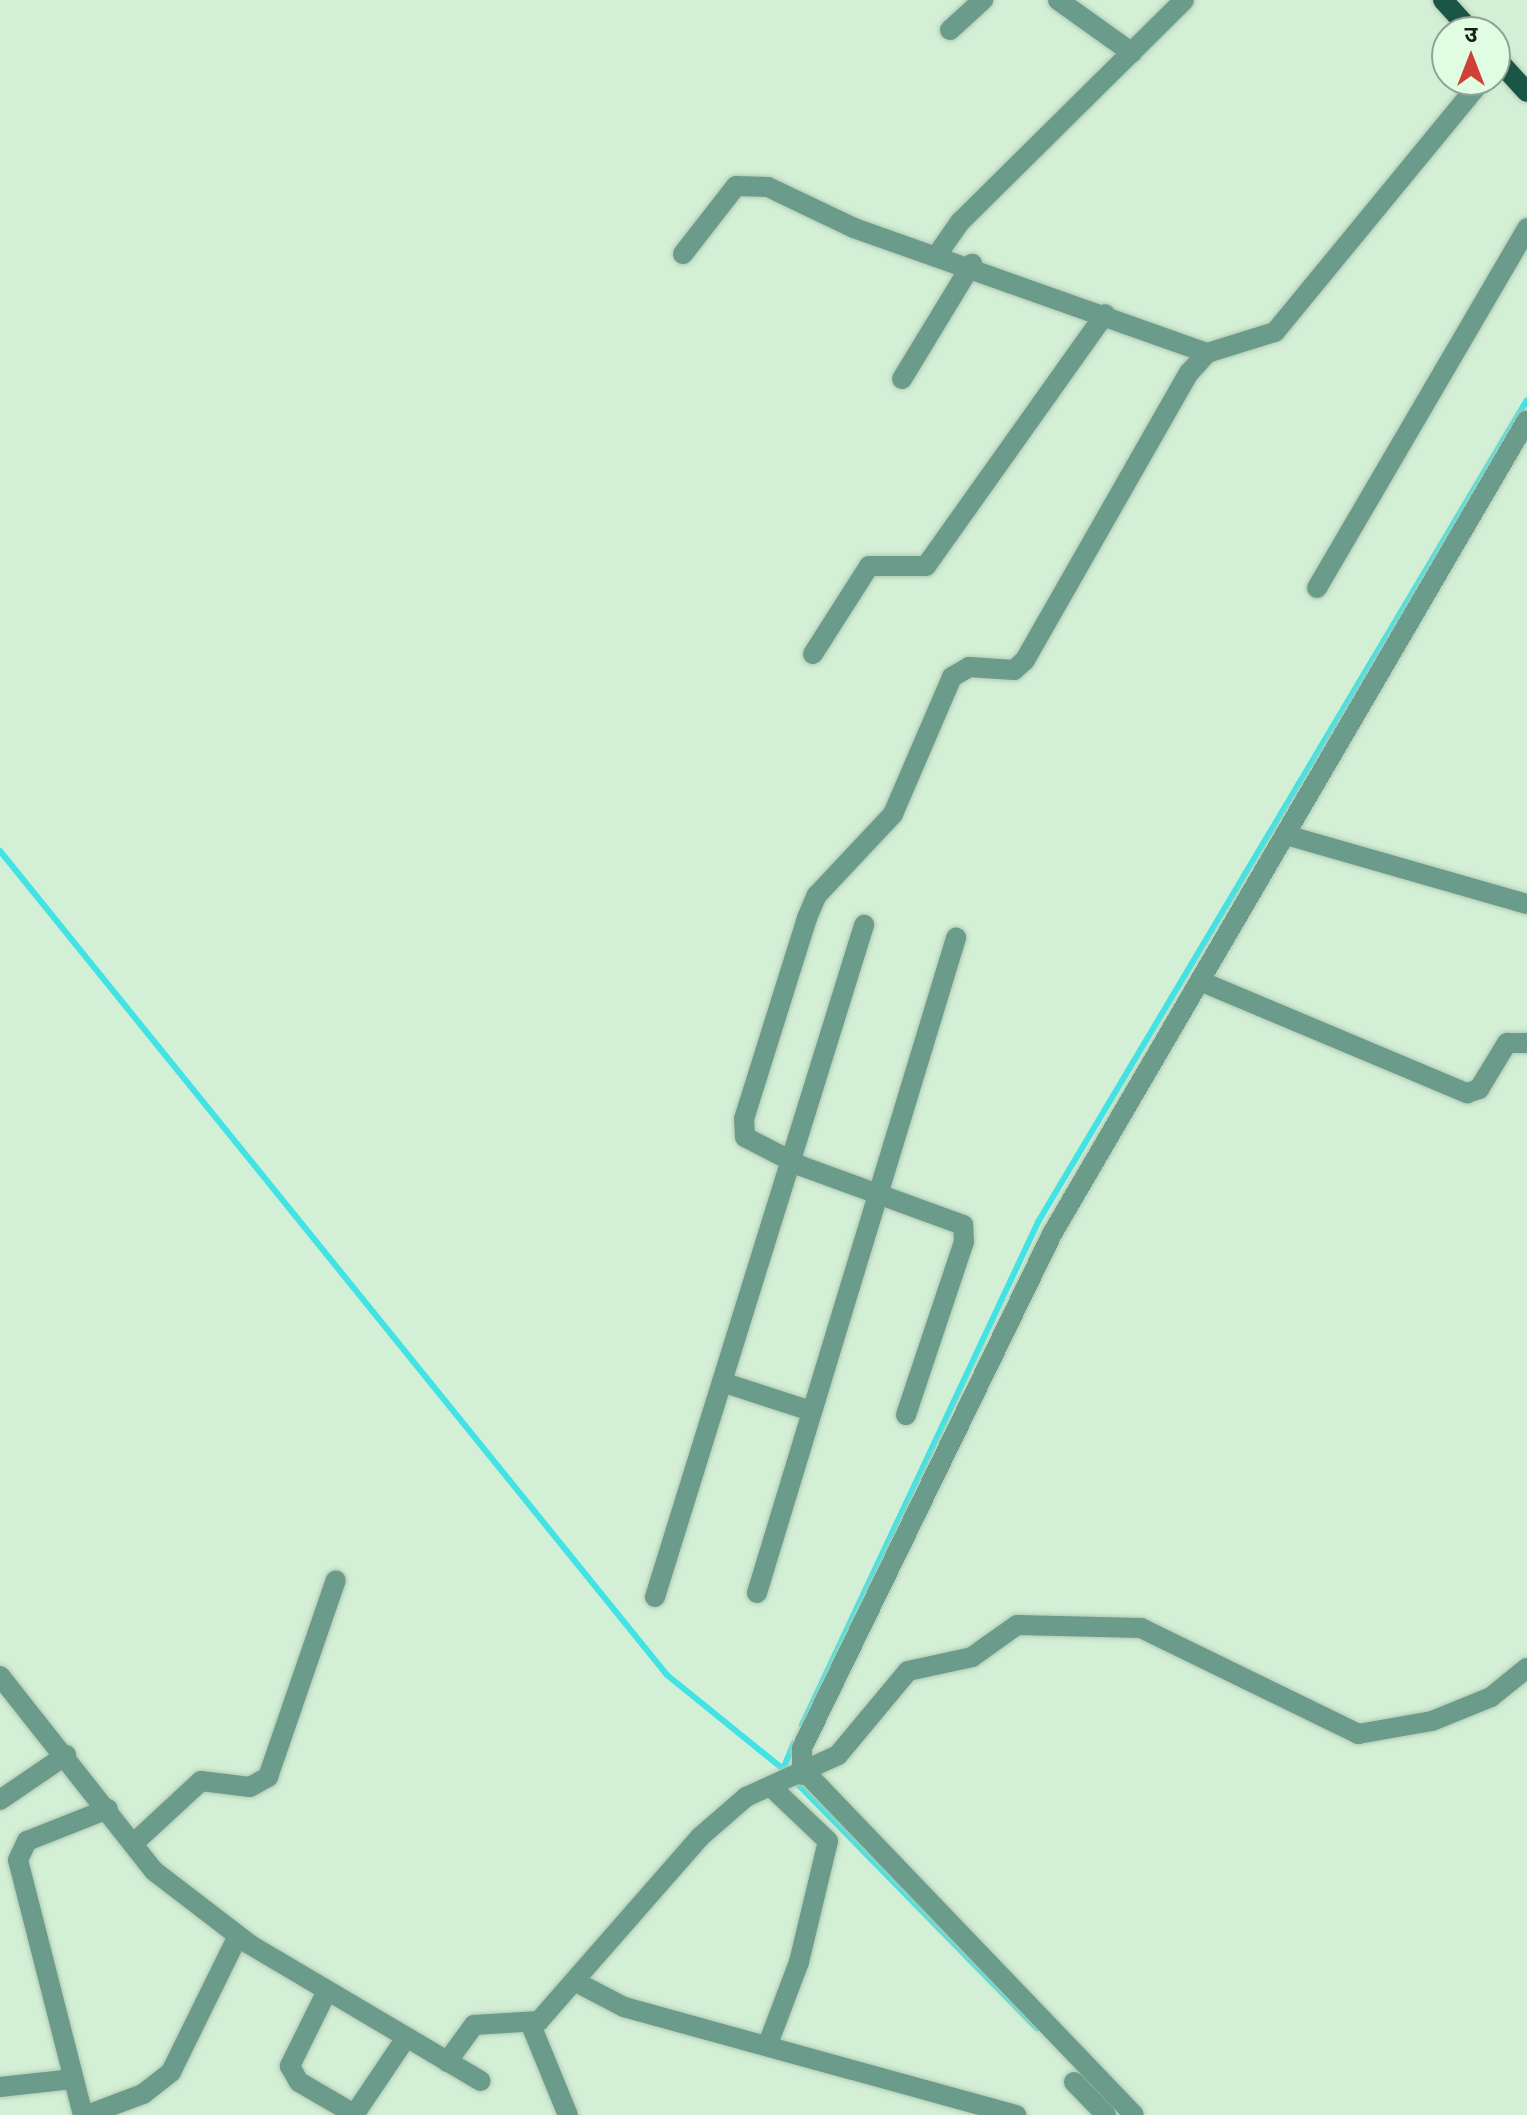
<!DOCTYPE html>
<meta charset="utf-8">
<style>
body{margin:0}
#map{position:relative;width:1527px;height:2115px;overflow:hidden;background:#d3efd6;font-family:Ubuntu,"Noto Sans Devanagari",sans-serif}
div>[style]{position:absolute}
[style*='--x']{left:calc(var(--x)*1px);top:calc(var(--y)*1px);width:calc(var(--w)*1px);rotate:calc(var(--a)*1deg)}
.stream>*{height:6px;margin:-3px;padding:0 3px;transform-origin:3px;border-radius:3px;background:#41e3e5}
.roads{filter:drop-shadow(0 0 2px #b1cab3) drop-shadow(0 0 2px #b1cab3)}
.minor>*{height:20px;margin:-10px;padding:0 10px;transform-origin:10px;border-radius:10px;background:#6a9b8b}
.major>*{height:20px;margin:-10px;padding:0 10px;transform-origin:10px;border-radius:10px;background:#1a5545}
span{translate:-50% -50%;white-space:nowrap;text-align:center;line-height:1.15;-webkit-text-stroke:6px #e0fce3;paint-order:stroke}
.north{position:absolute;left:1431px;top:16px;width:80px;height:80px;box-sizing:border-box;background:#e0fce3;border:2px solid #8fa491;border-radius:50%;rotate:0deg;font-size:22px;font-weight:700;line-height:32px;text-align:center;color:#151f16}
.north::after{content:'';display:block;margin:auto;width:28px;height:36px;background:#ce4134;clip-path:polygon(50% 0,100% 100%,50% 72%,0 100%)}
</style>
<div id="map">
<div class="stream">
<div style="--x:0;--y:851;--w:1060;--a:51.01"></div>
<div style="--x:667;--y:1675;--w:149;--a:39"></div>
<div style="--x:783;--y:1769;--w:363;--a:45.6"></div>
<div style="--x:802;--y:1725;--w:556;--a:-64.86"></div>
<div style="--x:1038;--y:1222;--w:956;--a:-59.25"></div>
<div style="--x:783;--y:1769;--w:28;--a:-67"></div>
</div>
<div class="roads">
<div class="minor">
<div style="--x:1058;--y:0;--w:91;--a:35.6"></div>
<div style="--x:950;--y:30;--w:45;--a:-42.3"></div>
<div style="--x:939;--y:252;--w:37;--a:-55"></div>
<div style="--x:960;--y:222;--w:315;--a:-44.7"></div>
<div style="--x:683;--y:254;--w:86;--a:-52.1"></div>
<div style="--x:736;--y:186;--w:32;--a:2"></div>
<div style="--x:768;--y:187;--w:95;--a:25.5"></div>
<div style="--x:854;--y:228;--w:374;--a:19.5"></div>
<div style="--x:902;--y:379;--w:135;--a:-58.7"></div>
<div style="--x:1317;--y:588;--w:417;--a:-59.7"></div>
<div style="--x:813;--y:654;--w:104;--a:-57.5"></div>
<div style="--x:869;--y:566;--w:57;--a:0"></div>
<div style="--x:926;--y:566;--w:309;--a:-54.6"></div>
<div style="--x:1286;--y:835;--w:251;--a:16"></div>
<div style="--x:1200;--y:981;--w:290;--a:22.8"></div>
<div style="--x:1467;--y:1093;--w:13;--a:-18"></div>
<div style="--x:1479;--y:1089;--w:54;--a:-58.7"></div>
<div style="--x:1507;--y:1043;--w:20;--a:0"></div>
<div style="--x:722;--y:1382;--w:94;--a:18"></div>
<div style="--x:906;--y:1415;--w:182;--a:-71.5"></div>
<div style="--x:964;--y:1242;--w:17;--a:-93"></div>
<div style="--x:963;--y:1225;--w:172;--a:-160"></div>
<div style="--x:801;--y:1166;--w:63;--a:-152.6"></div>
<div style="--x:745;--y:1137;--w:18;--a:-93"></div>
<div style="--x:744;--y:1119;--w:211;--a:-72.6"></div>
<div style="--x:807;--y:918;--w:25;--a:-67"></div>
<div style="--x:817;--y:895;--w:111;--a:-46.8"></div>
<div style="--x:893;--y:814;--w:149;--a:-66.7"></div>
<div style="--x:952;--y:677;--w:20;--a:-30"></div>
<div style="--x:969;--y:667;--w:45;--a:3.8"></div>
<div style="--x:1014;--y:670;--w:15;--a:-42"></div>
<div style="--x:1025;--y:660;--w:331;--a:-60.3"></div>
<div style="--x:1189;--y:373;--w:27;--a:-48"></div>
<div style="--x:1207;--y:353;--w:71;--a:-17.2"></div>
<div style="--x:1275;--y:332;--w:326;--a:-50.6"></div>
<div style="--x:757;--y:1593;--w:685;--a:-73.1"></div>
<div style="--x:655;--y:1597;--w:704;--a:-72.72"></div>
<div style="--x:0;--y:1676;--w:248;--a:51.7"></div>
<div style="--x:154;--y:1871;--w:120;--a:37.5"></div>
<div style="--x:249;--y:1944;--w:269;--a:30.6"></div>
<div style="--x:807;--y:1774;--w:472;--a:46.2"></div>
<div style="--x:802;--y:1775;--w:27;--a:-90"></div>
<div style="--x:802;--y:1748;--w:572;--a:-64.06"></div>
<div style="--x:1052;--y:1234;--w:942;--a:-59.73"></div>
<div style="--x:0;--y:1800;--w:80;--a:-34.3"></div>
<div style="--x:134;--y:1843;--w:91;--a:-42.8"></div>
<div style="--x:201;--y:1781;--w:49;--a:7"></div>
<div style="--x:250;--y:1787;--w:21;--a:-29"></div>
<div style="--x:268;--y:1777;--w:208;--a:-71"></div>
<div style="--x:576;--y:1982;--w:54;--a:27.5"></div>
<div style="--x:624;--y:2007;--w:407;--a:15.4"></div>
<div style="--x:327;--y:1991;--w:84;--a:116.3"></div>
<div style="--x:290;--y:2066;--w:18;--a:61"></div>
<div style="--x:299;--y:2082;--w:64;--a:30.2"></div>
<div style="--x:531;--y:2025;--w:97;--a:67.7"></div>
<div style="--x:768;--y:2044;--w:88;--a:-69.3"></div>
<div style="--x:799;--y:1962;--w:124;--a:-76.5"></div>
<div style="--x:828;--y:1841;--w:79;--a:-136.5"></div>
<div style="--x:447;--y:2062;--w:46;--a:-53.9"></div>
<div style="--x:474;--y:2025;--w:65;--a:-3.5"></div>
<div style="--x:539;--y:2021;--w:244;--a:-48.8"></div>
<div style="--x:700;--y:1837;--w:61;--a:-41"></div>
<div style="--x:746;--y:1797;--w:101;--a:-24.5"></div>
<div style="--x:838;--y:1755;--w:109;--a:-50.2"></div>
<div style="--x:908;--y:1671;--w:66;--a:-12.3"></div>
<div style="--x:972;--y:1657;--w:55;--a:-35.4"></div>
<div style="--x:1017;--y:1625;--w:124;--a:1.4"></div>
<div style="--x:1141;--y:1628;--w:242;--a:26"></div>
<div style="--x:1358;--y:1734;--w:75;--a:-10"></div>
<div style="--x:1432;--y:1721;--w:64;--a:-22.1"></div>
<div style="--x:1491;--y:1697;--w:46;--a:-38.9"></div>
<div style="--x:1074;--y:2082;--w:46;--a:45.9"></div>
<div style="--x:0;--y:2087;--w:72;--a:-6.3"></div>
<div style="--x:83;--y:2115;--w:263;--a:-104.3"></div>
<div style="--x:18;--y:1860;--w:21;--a:-65"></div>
<div style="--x:27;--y:1841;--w:87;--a:-21.6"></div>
<div style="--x:87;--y:2115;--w:60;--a:-20.6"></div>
<div style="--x:143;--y:2094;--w:36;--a:-38"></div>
<div style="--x:171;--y:2072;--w:152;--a:-63.8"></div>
<div style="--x:354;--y:2115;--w:93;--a:-56"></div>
</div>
<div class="major">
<div style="--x:1443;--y:0;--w:43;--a:47.8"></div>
<div style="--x:1495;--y:57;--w:47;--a:47.6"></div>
</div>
</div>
<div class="north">उ</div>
</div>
